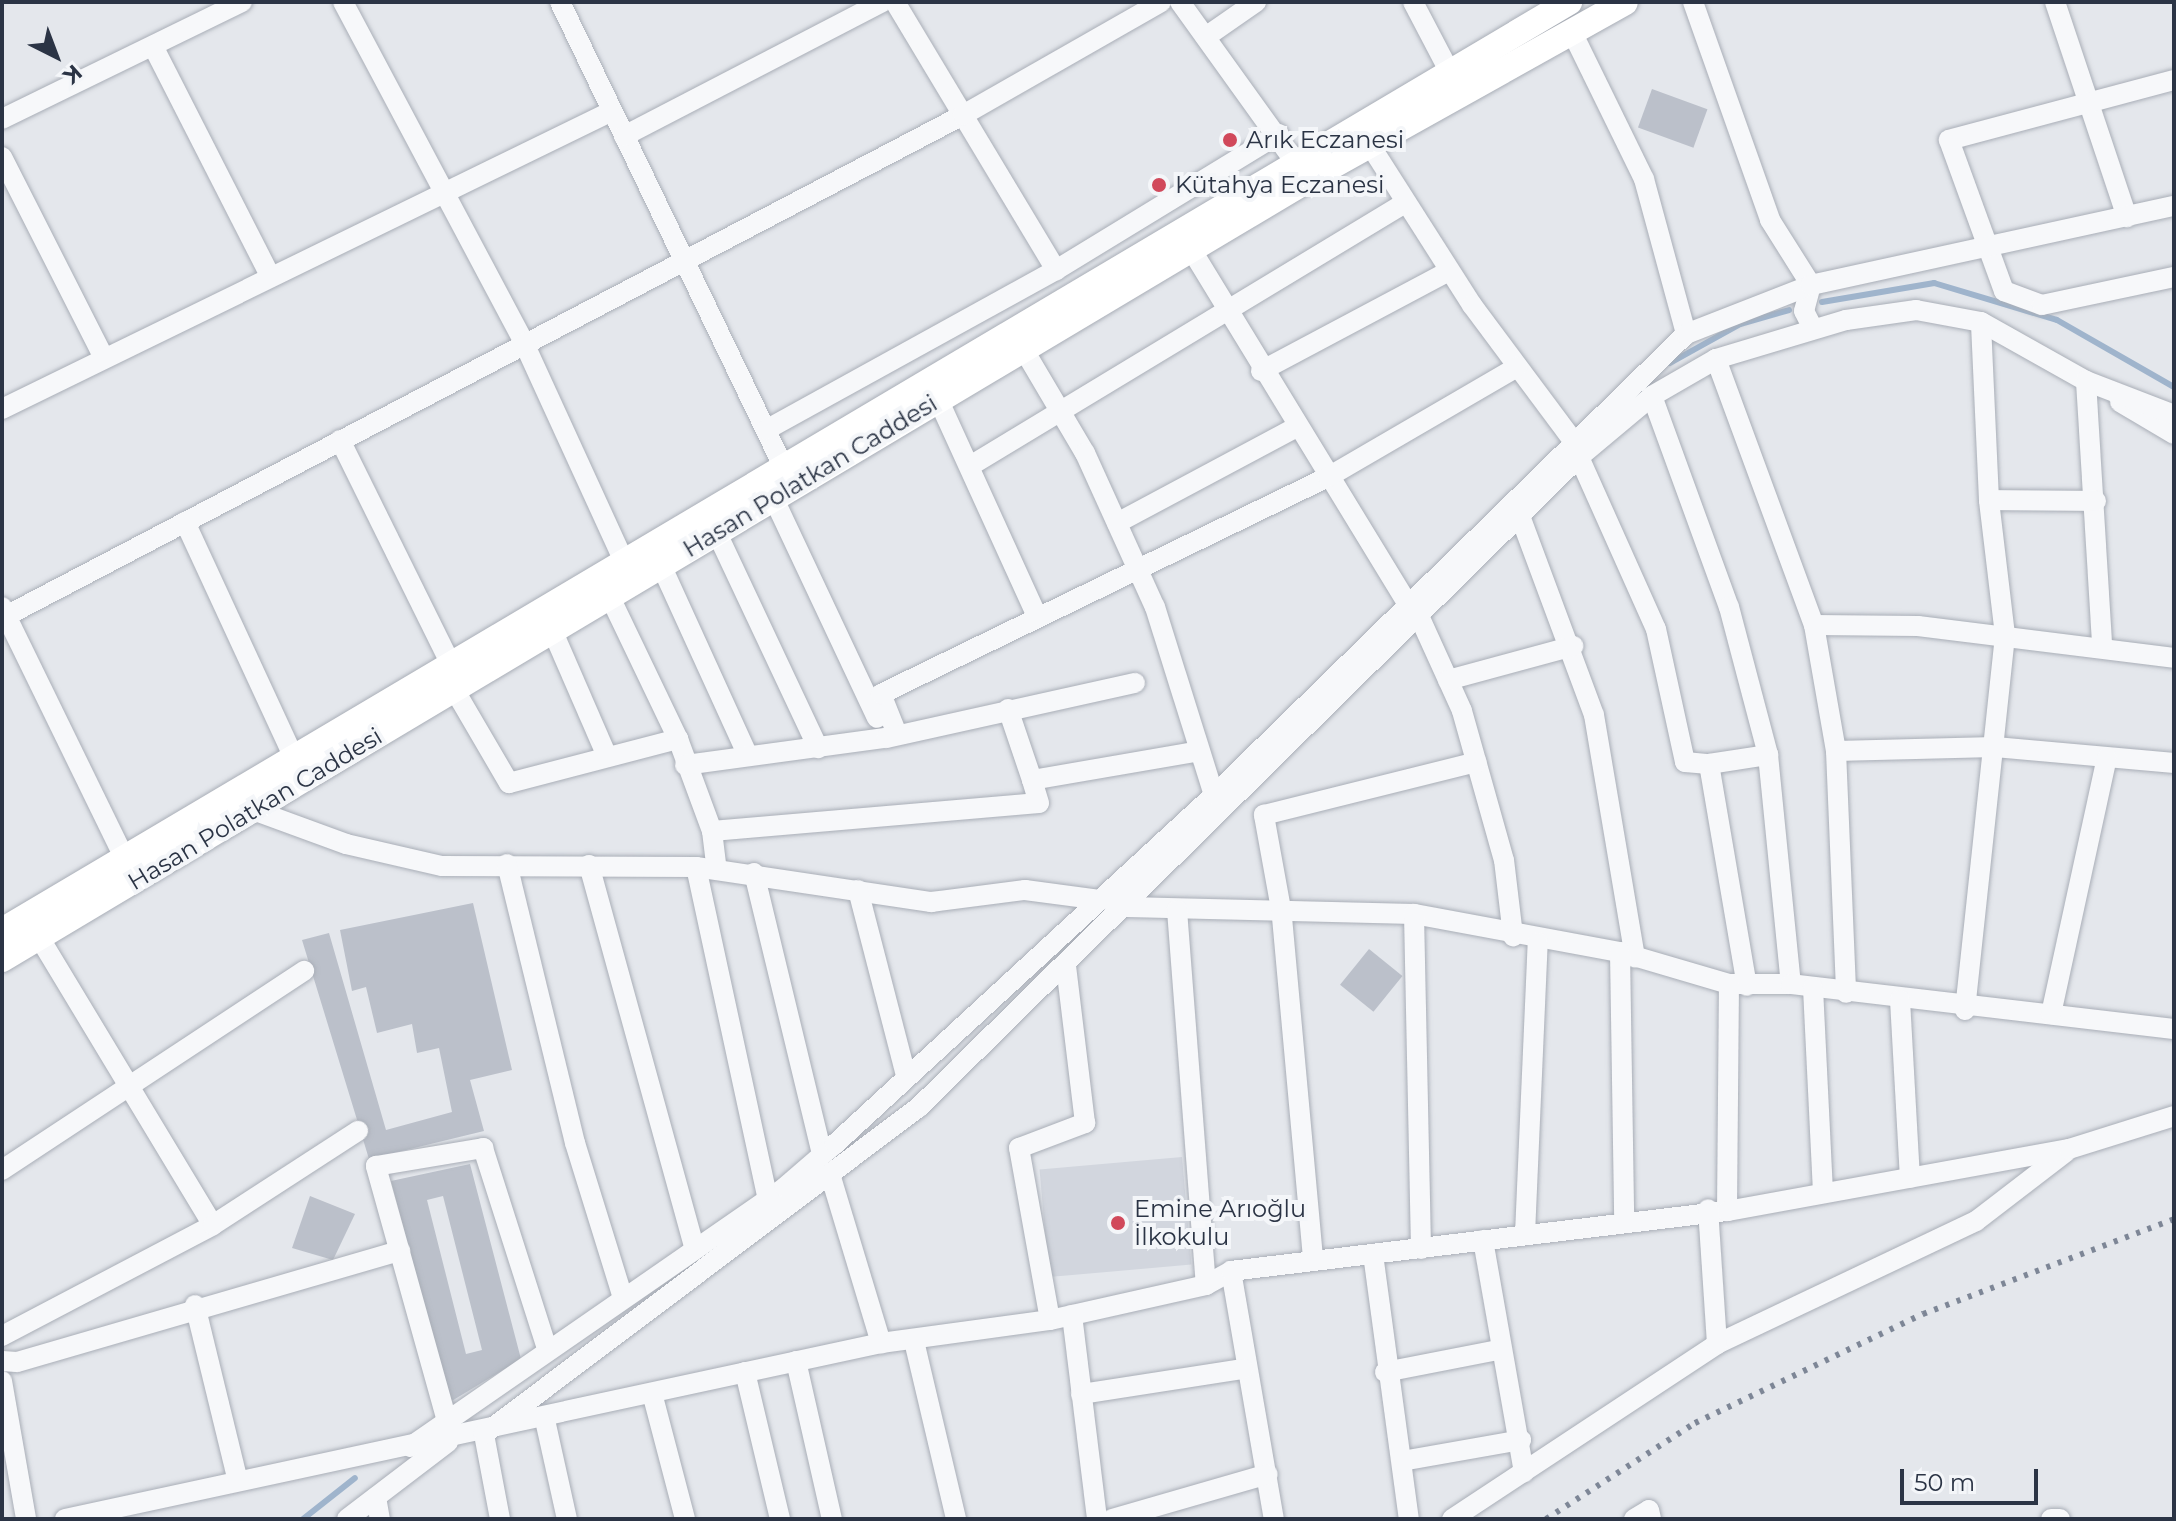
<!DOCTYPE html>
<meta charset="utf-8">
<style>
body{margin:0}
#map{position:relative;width:2176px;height:1521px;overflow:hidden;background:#e4e7ec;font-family:Montserrat,sans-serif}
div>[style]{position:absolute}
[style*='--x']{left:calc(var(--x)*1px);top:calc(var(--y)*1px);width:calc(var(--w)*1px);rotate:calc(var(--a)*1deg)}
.built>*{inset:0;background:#d2d6de;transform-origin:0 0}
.stream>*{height:6px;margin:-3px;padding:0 3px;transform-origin:3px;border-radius:3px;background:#9fb4cc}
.building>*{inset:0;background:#bbc0ca;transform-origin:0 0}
.roads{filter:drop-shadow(0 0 2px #a9aeb7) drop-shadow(0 0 2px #a9aeb7)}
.minor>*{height:20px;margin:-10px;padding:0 10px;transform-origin:10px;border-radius:10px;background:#f7f8fa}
.major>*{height:26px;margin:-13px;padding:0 13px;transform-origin:13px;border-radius:13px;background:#fff}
.rail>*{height:6px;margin-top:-3px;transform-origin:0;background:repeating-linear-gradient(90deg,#7d8696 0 4px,transparent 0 12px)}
.dots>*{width:22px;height:22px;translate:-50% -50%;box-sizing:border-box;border:4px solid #f4f6f9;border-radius:50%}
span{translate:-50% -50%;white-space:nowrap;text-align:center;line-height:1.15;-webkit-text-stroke:8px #f4f6f9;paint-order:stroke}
.poi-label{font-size:24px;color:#2b3445}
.left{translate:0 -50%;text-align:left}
.street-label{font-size:24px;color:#2b3445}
.frame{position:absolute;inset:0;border:4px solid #2b3445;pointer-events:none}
.north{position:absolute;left:16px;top:16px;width:80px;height:80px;-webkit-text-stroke:6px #f4f6f9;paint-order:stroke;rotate:138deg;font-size:22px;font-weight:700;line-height:32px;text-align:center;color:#2b3445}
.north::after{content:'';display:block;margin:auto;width:28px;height:36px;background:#2b3445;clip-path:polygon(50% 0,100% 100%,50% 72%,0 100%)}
.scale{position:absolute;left:1900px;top:1469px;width:138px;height:36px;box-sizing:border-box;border:4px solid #2b3445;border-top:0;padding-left:10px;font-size:24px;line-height:28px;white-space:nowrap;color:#2b3445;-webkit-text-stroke:6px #f4f6f9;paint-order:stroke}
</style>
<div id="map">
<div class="built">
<div style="left:1182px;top:1157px;width:108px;height:143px;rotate:85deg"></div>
</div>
<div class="stream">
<div style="--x:1822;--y:302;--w:114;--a:-9.6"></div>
<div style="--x:1934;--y:283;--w:128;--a:16.7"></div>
<div style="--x:2057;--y:320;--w:135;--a:29.8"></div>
<div style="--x:1670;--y:363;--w:80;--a:-29.1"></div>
<div style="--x:1740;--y:324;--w:51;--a:-15.9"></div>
<div style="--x:303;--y:1519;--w:66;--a:-38.3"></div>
</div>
<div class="building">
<div style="left:1652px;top:89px;width:59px;height:41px;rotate:20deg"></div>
<div style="clip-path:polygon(473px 903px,512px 1070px,470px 1080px,484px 1131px,369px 1159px,302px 940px,329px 933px,386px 1130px,452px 1112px,439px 1048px,417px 1053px,412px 1024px,377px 1033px,366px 987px,352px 991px,340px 930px)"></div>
<div style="left:1369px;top:949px;width:43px;height:46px;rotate:39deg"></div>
<div style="clip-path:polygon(evenodd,470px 1164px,521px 1359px,450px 1402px,391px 1181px,470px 1164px,443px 1196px,482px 1350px,466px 1354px,427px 1200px,443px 1196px)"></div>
<div style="clip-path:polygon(310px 1196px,355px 1214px,333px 1260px,292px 1248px)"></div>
</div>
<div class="roads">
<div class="minor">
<div style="--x:343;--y:2;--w:386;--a:62"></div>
<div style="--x:524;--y:343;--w:240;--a:65.4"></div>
<div style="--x:560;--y:2;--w:517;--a:64.33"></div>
<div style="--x:895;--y:2;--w:313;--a:59"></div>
<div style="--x:1180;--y:2;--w:211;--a:54.3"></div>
<div style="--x:1413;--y:2;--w:76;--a:62.4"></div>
<div style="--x:1693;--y:2;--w:231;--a:70.5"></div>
<div style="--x:1770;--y:220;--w:77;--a:57.8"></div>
<div style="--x:1811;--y:285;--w:27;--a:105"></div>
<div style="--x:1804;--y:311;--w:20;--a:63"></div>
<div style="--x:2055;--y:2;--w:227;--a:71.5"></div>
<div style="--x:1571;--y:30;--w:166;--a:63.9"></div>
<div style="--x:1644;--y:179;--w:161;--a:74.8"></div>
<div style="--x:1207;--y:36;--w:60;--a:-34.8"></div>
<div style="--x:153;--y:46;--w:258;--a:63"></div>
<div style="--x:2174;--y:80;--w:233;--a:165.1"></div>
<div style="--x:1949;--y:140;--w:161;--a:70"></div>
<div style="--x:2004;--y:291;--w:40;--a:20.2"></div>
<div style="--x:2042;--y:305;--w:135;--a:-12"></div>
<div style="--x:2;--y:119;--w:267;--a:-26"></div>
<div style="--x:624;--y:136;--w:291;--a:-27.4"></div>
<div style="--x:1370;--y:145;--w:190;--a:57.5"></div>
<div style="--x:1472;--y:305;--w:167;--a:53.3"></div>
<div style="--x:2;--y:157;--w:225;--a:63.1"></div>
<div style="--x:1191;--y:249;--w:416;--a:58.6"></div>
<div style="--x:1024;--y:350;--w:120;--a:59.4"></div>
<div style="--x:1085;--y:453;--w:169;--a:65.6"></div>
<div style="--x:1155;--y:607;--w:197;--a:72.6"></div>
<div style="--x:1716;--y:359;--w:283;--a:69.8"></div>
<div style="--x:1814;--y:625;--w:128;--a:80.1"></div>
<div style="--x:1836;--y:751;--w:242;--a:87.6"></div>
<div style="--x:1261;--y:371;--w:213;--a:-28"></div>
<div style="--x:2086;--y:381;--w:265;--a:86.5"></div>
<div style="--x:1652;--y:396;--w:225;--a:70"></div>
<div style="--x:1729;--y:607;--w:153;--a:75.2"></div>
<div style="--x:1768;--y:755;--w:230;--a:84.3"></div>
<div style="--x:938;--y:399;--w:236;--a:65.5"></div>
<div style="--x:2120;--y:402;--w:63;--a:30.7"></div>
<div style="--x:2;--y:409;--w:679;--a:-26.04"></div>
<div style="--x:766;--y:430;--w:331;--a:-28.9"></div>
<div style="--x:1056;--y:270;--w:261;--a:-31.4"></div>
<div style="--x:340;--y:440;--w:253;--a:63.7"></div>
<div style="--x:1579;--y:457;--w:188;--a:65.9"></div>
<div style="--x:1656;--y:629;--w:136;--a:77.7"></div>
<div style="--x:1685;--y:762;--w:24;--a:5"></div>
<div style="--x:1709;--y:764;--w:225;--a:80.3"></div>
<div style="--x:970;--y:466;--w:508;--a:-31.16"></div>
<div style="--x:773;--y:497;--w:244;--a:64.8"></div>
<div style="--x:1989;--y:500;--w:107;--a:0.5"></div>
<div style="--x:1520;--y:516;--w:212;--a:69.6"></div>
<div style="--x:1594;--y:715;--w:246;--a:80.4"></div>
<div style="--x:185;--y:522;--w:262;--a:65.2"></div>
<div style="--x:1117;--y:523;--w:204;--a:-28.1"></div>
<div style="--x:716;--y:531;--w:240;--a:64.8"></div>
<div style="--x:661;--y:565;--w:210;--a:65.5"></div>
<div style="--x:609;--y:595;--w:160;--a:64.4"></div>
<div style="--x:678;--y:739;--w:98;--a:69.7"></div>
<div style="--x:712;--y:831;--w:39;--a:83"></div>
<div style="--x:2;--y:607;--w:278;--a:64"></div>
<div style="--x:6;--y:616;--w:1080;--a:-27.63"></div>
<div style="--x:963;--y:115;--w:228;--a:-29.7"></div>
<div style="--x:1419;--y:616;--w:104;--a:65.6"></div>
<div style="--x:1462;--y:711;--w:155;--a:74.3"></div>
<div style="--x:1504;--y:860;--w:77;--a:83.2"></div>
<div style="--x:1814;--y:625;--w:104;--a:0.6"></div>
<div style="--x:1918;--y:626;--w:258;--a:7.1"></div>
<div style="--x:553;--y:632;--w:133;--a:66.5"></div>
<div style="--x:1448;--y:680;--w:130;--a:-15.2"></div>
<div style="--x:454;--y:689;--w:109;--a:59.7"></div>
<div style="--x:509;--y:783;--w:175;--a:-14.6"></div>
<div style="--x:1008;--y:709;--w:75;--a:71.3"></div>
<div style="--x:1032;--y:780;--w:170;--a:-9.8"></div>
<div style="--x:897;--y:734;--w:43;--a:-111.8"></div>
<div style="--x:881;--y:694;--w:497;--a:-25.9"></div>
<div style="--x:1328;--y:477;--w:219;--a:-30.2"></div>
<div style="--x:1836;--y:751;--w:159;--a:-1.4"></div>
<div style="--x:1995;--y:747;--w:180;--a:5.1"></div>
<div style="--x:1709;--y:764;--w:60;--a:-8.7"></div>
<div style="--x:685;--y:765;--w:203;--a:-7.7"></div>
<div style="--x:886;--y:738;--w:255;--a:-12.5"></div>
<div style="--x:256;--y:811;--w:96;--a:20.1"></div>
<div style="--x:346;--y:844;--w:98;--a:12.9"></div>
<div style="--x:442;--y:866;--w:254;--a:0.2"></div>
<div style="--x:696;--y:867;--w:238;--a:8.5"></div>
<div style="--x:931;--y:902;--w:95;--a:-7.3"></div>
<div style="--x:1025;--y:890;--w:77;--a:7.5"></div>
<div style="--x:712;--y:831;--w:328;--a:-4.9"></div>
<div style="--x:1039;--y:803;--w:24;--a:-107"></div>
<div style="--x:507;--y:864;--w:287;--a:76.3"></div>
<div style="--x:575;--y:1143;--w:159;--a:72.8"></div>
<div style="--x:589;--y:865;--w:396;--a:74.6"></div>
<div style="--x:696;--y:867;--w:340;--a:77.8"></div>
<div style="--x:754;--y:873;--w:290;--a:76.4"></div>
<div style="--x:858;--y:890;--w:192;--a:75.5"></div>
<div style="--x:1127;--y:907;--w:287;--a:1.4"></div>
<div style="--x:1414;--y:914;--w:209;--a:10.5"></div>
<div style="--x:1620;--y:952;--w:114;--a:16.4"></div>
<div style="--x:1729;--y:984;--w:62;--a:0"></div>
<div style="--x:1791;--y:984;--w:386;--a:6.7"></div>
<div style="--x:1177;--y:910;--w:376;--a:85.6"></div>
<div style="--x:1414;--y:914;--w:335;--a:88.8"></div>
<div style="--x:39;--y:937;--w:336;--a:58.9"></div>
<div style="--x:1620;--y:952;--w:268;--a:89.1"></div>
<div style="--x:1813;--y:988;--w:202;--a:87.2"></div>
<div style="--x:1900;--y:1000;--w:178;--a:86.8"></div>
<div style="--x:1965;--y:1010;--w:377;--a:-83.9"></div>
<div style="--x:2005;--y:635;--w:136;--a:-96.8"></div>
<div style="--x:1989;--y:500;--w:178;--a:-92.6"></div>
<div style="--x:2051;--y:1014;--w:262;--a:-77.7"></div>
<div style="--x:2;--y:1170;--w:362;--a:-33.4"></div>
<div style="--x:830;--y:1174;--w:177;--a:73.2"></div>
<div style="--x:1727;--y:1211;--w:227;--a:-89.5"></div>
<div style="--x:1525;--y:1234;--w:292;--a:-87.5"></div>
<div style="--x:1483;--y:1240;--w:236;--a:80"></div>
<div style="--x:1373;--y:1254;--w:267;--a:82.3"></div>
<div style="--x:1313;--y:1258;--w:350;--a:-95.2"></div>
<div style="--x:1281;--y:909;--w:96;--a:-100.3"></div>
<div style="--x:1264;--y:815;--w:219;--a:-14"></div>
<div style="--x:1231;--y:1271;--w:252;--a:80.2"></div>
<div style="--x:195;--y:1305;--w:181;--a:76.3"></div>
<div style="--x:1072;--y:1315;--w:206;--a:83"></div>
<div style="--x:1050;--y:1320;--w:175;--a:-100.2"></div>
<div style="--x:1019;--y:1148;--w:71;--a:-20.7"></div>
<div style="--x:1085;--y:1123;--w:159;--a:-96.9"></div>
<div style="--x:2;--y:1336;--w:238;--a:-27.7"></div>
<div style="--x:213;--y:1225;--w:173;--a:-33"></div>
<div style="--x:914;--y:1341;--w:183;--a:76.7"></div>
<div style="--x:1717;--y:1344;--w:287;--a:-25.4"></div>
<div style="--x:1976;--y:1221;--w:113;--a:-37.5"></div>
<div style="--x:2;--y:1361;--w:15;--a:4"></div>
<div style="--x:17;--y:1362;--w:399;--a:-16.2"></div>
<div style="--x:796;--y:1361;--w:162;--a:77.2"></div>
<div style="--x:745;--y:1372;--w:151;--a:76.6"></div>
<div style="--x:1385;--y:1372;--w:115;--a:-11"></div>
<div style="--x:2;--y:1381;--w:140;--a:80.1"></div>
<div style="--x:652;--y:1393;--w:130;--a:75.3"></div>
<div style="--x:1081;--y:1394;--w:164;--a:-8.8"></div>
<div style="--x:545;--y:1420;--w:101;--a:77.5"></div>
<div style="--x:447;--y:1421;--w:265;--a:-105.6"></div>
<div style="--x:376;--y:1166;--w:109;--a:-9.5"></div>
<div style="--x:483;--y:1148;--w:211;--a:72.3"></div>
<div style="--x:410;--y:1447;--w:456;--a:-34.7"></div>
<div style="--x:785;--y:1187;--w:66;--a:-40.7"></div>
<div style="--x:835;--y:1144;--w:515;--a:-42.64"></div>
<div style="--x:1214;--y:795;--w:660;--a:-44.32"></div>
<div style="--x:1686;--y:334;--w:134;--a:-21.4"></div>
<div style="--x:1811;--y:285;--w:371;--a:-12.3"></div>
<div style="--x:1402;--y:1461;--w:121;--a:-10"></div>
<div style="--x:376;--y:1497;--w:22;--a:80"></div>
<div style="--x:65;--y:1519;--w:835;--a:-12.17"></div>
<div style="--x:881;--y:1343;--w:171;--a:-7.8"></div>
<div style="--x:1050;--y:1320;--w:160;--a:-12.6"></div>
<div style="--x:1206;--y:1285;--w:29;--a:-29"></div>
<div style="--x:1231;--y:1271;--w:500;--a:-6.9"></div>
<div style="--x:1727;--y:1211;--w:348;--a:-10.3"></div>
<div style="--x:2069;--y:1149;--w:110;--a:-17.4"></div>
<div style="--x:347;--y:1519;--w:127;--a:-37.3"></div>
<div style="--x:500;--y:1519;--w:86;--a:-100.7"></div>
<div style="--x:484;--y:1434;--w:544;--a:-36.93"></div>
<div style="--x:919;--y:1107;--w:926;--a:-44.56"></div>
<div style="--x:1579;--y:457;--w:95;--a:-39.9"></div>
<div style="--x:1652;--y:396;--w:74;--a:-30"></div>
<div style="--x:1716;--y:359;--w:136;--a:-16.7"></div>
<div style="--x:1846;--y:320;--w:71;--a:-8.1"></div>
<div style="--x:1916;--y:310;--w:66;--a:10.5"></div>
<div style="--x:1981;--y:322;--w:120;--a:29.3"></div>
<div style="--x:2086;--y:381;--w:94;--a:21.1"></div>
<div style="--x:1112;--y:1519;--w:162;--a:-16.1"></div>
<div style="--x:1452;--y:1519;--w:318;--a:-33.4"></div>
<div style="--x:1717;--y:1344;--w:135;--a:-93.8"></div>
<div style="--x:1634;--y:1519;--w:17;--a:-31"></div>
<div style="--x:1649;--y:1510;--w:9;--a:77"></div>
<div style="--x:2051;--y:1519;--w:9;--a:0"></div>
</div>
<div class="major">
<div style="--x:2;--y:931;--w:1822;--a:-30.66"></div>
<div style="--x:2;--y:959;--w:1520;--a:-30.83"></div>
<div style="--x:1307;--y:180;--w:364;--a:-29.2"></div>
</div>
</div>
<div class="rail">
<div style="--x:1546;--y:1519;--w:177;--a:-32.8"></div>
<div style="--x:1695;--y:1423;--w:253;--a:-25.6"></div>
<div style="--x:1923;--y:1314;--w:268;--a:-20.7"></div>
</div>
<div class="dots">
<div style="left:1230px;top:140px;background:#d1495b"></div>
<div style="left:1159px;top:185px;background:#d1495b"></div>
<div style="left:1118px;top:1223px;background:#d1495b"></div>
</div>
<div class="poi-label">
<span class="left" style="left:1246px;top:140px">Arık Eczanesi</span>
<span class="left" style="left:1175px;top:185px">Kütahya Eczanesi</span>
<span class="left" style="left:1134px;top:1223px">Emine Arıoğlu<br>İlkokulu</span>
</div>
<div class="street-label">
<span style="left:810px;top:476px;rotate:-31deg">Hasan Polatkan Caddesi</span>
<span style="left:255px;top:809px;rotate:-31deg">Hasan Polatkan Caddesi</span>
</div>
<div class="frame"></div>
<div class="north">K</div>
<div class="scale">50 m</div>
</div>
